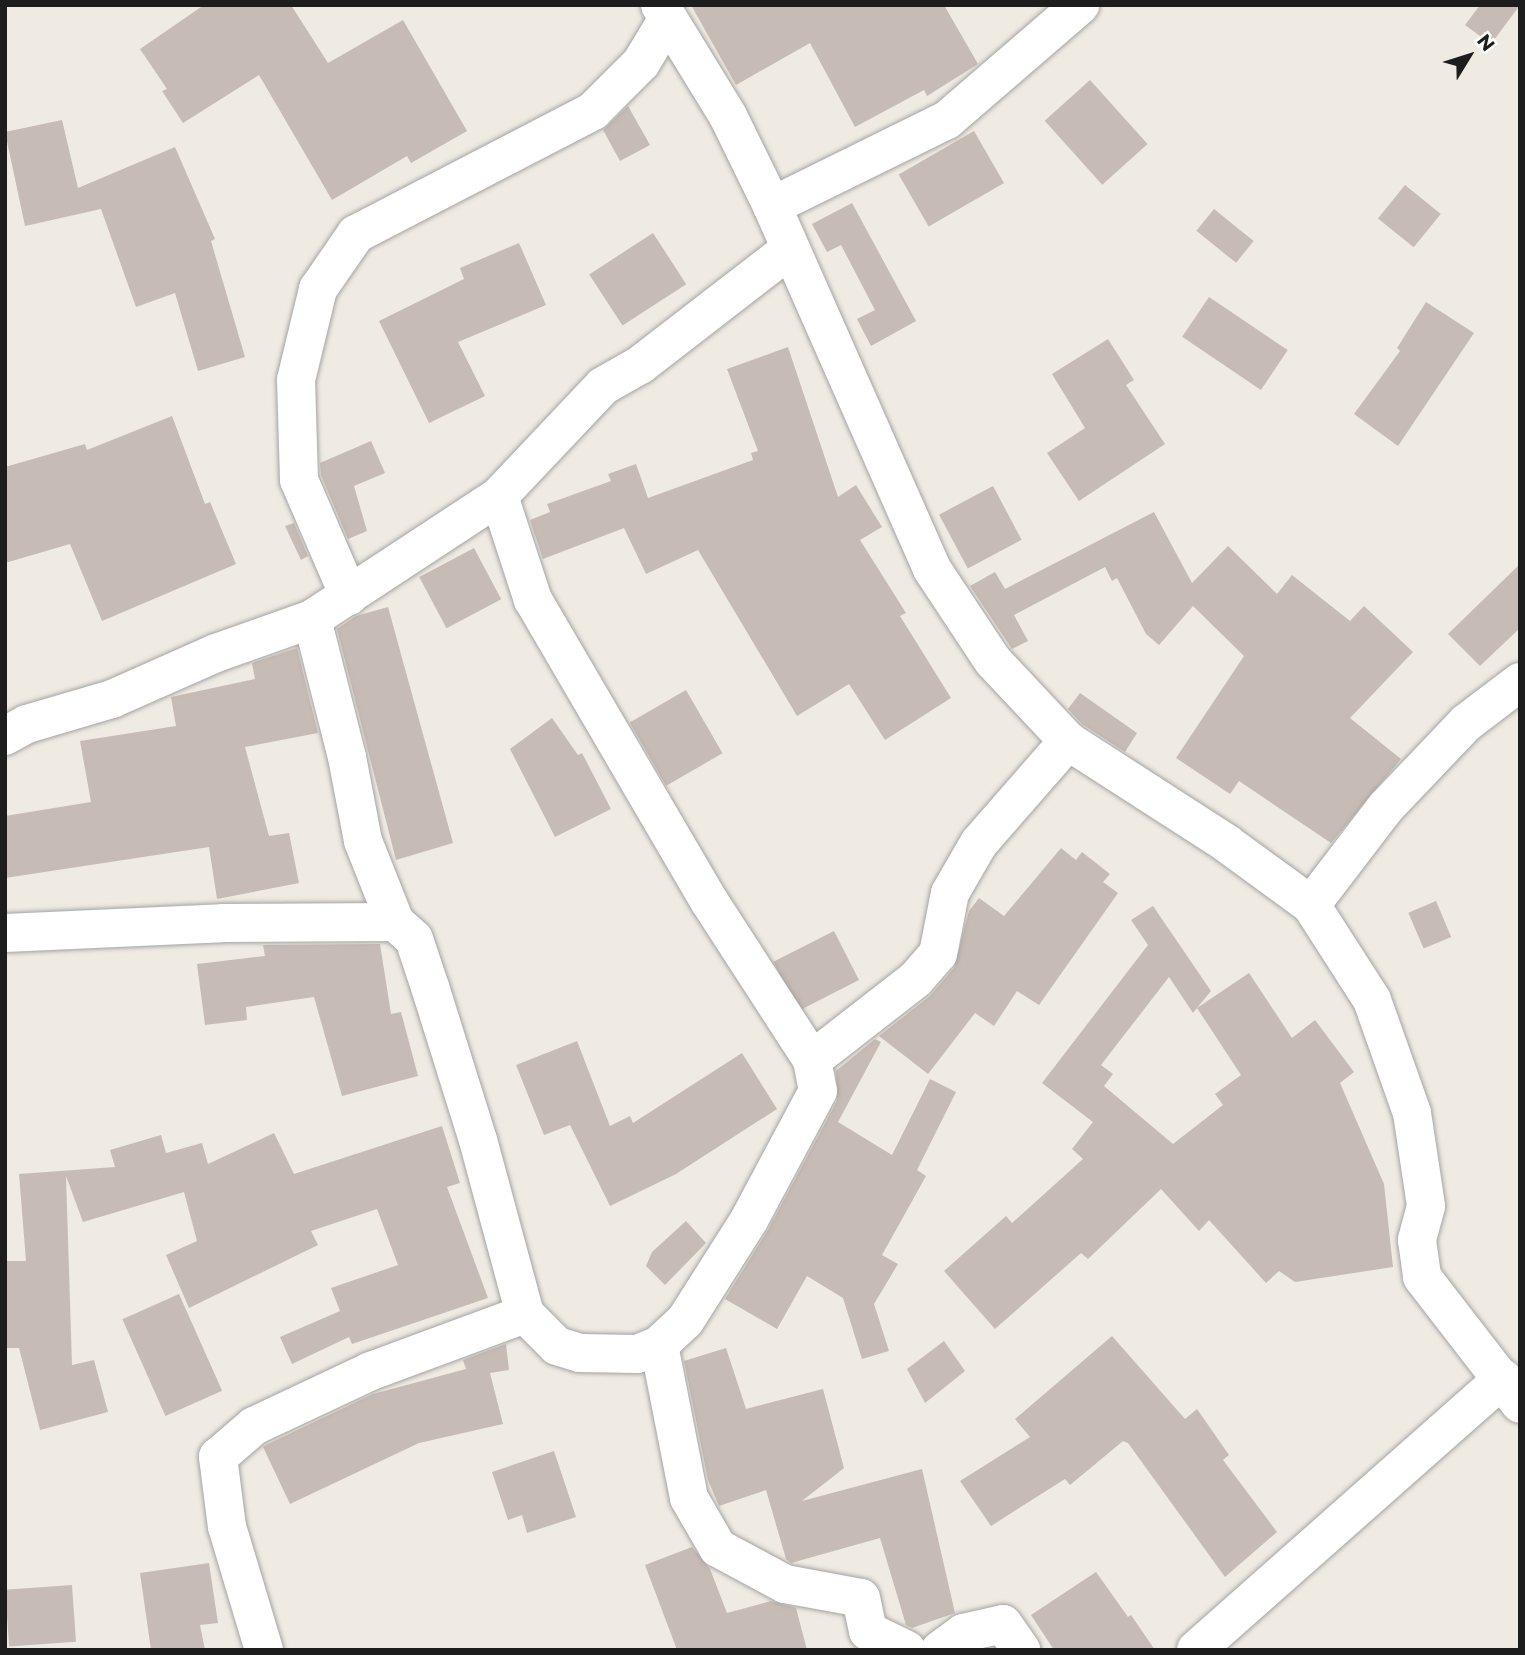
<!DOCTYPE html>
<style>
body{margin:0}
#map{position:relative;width:1525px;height:1655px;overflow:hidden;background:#efeae2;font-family:Montserrat,sans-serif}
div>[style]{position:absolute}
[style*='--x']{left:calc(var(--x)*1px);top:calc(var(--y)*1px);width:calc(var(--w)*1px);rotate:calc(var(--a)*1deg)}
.building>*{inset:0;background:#c7bbb5;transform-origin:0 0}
.roads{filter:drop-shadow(0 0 2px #a4a4a4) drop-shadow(0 0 2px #a4a4a4)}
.minor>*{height:38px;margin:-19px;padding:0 19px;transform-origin:19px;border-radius:19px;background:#fff}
span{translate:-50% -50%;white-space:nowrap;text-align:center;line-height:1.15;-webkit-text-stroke:7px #fff;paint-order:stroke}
.frame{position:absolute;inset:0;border:7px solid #1d1d1d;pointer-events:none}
.north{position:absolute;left:1434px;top:21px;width:70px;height:70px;-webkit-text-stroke:5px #fff;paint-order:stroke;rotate:52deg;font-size:19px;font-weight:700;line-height:28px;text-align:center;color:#1d1d1d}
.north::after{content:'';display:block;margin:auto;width:24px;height:32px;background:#1d1d1d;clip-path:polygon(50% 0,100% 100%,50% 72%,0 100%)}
</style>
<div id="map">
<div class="building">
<div style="clip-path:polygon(204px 5px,291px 5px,328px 63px,403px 20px,467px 131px,411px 163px,407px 156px,332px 200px,259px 75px,183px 123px,162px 91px,167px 89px,140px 49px)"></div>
<div style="clip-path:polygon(691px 5px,944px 5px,978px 64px,927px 96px,924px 90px,855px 127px,810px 43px,736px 85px)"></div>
<div style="clip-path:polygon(1480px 5px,1520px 5px,1491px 44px,1465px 25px)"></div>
<div style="left:1090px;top:80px;width:86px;height:61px;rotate:48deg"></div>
<div style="clip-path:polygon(628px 106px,650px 145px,620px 161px,603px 130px)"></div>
<div style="clip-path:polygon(62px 120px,78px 188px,175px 147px,215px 239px,211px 241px,245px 357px,198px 371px,175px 293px,136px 307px,101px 209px,25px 226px,5px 132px)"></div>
<div style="left:974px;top:131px;width:60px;height:87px;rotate:60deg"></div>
<div style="left:1405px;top:185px;width:46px;height:43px;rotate:39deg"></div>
<div style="clip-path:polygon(852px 203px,916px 321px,871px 346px,857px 319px,875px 310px,841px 245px,827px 252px,812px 224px)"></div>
<div style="left:1214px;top:209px;width:51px;height:28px;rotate:39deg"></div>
<div style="left:653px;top:233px;width:61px;height:76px;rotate:57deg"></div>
<div style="clip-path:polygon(519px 243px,546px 305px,458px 342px,485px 396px,429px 423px,379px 321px,464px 279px,460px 268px)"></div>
<div style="left:1209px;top:297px;width:95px;height:48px;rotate:34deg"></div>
<div style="clip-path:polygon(1426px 302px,1474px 333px,1398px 446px,1354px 414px,1400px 351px,1397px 348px)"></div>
<div style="clip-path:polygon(1108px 339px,1134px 380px,1126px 385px,1165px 444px,1079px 501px,1047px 453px,1085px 428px,1052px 374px)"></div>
<div style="clip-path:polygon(788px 347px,838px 497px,856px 485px,882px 527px,860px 540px,906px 613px,900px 616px,951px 698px,885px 740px,849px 684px,797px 716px,698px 550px,646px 574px,624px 528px,543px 559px,530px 520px,550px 512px,547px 504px,611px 481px,608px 474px,636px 464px,648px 498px,753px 460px,751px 453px,758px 451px,727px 369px)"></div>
<div style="clip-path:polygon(172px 416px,205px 504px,210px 502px,236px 564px,102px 621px,70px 544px,5px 563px,5px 467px,85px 444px,87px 450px)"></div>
<div style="clip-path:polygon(371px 441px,385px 473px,354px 486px,367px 531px,348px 539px,321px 475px,320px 463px)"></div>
<div style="left:993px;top:486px;width:61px;height:61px;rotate:62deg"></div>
<div style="clip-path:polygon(1154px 512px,1192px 583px,1228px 546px,1277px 594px,1292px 575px,1350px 621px,1364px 606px,1413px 652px,1350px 718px,1401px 759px,1331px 843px,1239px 781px,1230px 794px,1176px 758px,1244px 656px,1193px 606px,1159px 645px,1146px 634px,1117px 578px,1112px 581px,1105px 567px,1014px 615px,1028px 641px,1012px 649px,970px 586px,995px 572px,1005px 589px)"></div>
<div style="clip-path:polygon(294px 523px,308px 556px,301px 560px,285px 526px)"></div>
<div style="left:474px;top:548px;width:58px;height:62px;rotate:62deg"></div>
<div style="clip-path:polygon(1520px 564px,1520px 628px,1480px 666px,1448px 634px)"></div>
<div style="clip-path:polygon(388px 607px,453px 843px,396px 860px,337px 629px,356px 616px)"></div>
<div style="clip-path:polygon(297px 648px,318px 733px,245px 747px,269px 836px,289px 833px,299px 883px,217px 899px,209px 847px,5px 878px,5px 816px,91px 802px,80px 741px,176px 726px,171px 697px,255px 679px,252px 663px)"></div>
<div style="left:686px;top:690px;width:73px;height:65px;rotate:60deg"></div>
<div style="clip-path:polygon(1080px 693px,1137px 733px,1125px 752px,1082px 724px,1068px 709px)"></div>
<div style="clip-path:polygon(552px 718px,578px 755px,582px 753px,611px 809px,555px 837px,510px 749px)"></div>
<div style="clip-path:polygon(1061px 848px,1076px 860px,1082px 852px,1110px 874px,1103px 882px,1118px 893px,1039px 1005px,1017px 991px,994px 1026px,975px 1013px,928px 1074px,879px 1036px,930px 996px,954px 968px,969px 911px,979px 898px,1004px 916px)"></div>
<div style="left:1436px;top:901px;width:39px;height:30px;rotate:67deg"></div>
<div style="clip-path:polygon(evenodd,1153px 906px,1211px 991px,1197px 1008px,1249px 973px,1292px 1038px,1315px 1020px,1354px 1072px,1340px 1083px,1384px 1184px,1393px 1267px,1295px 1282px,1279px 1271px,1266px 1283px,1209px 1220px,1199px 1231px,1161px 1189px,1088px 1259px,1081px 1253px,995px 1329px,944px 1271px,1006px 1216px,1012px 1223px,1083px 1159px,1072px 1149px,1093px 1122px,1042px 1083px,1148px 945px,1131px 920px,1153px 906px,1169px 977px,1193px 1013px,1197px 1008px,1241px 1075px,1215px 1094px,1223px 1105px,1173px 1144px,1104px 1086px,1113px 1074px,1101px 1065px,1169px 977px)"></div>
<div style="left:834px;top:931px;width:55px;height:68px;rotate:63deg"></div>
<div style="clip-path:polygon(380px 944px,391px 1014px,401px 1012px,418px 1076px,342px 1096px,314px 997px,246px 1007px,247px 1020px,205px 1025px,197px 964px,265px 956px,263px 945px)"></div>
<div style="clip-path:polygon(875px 1039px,881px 1042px,838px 1122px,892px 1155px,930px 1079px,956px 1092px,917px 1170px,926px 1176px,882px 1255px,898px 1264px,874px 1304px,889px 1351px,862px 1359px,843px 1298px,807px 1276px,777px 1329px,725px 1299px,768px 1230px,837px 1101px,836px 1071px)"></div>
<div style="clip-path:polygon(577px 1041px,610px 1126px,630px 1116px,633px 1123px,742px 1053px,777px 1109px,676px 1174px,610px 1206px,570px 1125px,544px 1135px,516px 1065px)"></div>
<div style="clip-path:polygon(442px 1126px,460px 1183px,447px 1187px,488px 1298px,352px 1344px,349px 1337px,292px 1364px,280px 1337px,340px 1311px,331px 1288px,398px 1265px,377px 1209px,311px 1231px,318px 1245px,189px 1308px,166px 1255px,197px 1241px,184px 1192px,83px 1222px,66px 1176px,72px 1365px,94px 1360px,108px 1412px,40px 1430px,19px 1348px,5px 1348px,5px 1261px,26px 1261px,19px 1174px,115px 1167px,110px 1150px,161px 1135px,166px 1153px,202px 1143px,208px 1164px,274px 1133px,294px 1174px)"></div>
<div style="clip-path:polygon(686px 1221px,706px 1243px,665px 1285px,646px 1266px,652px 1252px)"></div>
<div style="left:179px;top:1294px;width:106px;height:62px;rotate:66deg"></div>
<div style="clip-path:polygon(1112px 1336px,1185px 1419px,1197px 1409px,1229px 1455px,1223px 1460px,1277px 1532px,1225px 1577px,1128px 1443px,1123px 1441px,1070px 1485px,1065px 1479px,991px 1526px,960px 1481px,1030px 1437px,1015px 1419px)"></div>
<div style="clip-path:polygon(944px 1341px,965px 1371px,925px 1403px,907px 1369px)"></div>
<div style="clip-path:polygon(506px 1344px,509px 1370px,490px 1373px,503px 1424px,419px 1443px,290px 1504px,263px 1447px,266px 1445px,373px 1394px,466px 1369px,463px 1360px)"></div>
<div style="clip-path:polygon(726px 1348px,746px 1409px,823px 1389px,844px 1468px,802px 1501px,922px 1469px,955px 1613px,912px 1628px,906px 1625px,880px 1538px,791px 1563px,786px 1559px,766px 1490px,719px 1506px,708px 1480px,684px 1361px)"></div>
<div style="clip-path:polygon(554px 1451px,576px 1517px,527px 1533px,522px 1515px,508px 1520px,492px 1472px)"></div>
<div style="clip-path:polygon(692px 1547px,710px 1569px,727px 1613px,771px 1601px,796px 1608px,807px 1650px,677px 1650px,645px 1565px)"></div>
<div style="clip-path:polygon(209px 1563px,218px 1623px,200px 1625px,205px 1650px,151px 1650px,140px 1573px)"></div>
<div style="clip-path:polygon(1096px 1572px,1128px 1617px,1131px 1615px,1155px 1650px,1054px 1650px,1031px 1615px)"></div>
<div style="left:72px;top:1585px;width:57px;height:67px;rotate:86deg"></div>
</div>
<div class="roads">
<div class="minor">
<div style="--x:660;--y:5;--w:130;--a:58.5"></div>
<div style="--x:728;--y:116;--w:100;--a:63.9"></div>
<div style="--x:772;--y:206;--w:397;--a:66.2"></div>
<div style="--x:932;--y:569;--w:110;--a:56.5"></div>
<div style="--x:993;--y:661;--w:110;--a:46.8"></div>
<div style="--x:1068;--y:741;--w:188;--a:32.8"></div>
<div style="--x:1226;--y:843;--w:105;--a:36.1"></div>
<div style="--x:1311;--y:905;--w:113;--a:57.3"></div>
<div style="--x:1372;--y:1000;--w:120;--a:70.5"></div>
<div style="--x:1412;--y:1113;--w:94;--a:81.4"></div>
<div style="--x:1426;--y:1206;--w:35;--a:105"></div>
<div style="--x:1417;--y:1240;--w:37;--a:82"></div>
<div style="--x:1422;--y:1277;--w:160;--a:52.3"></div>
<div style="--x:772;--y:206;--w:195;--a:-26.2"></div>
<div style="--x:947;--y:120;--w:176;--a:-40.8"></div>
<div style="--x:349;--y:596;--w:126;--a:-113.3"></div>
<div style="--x:299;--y:480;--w:100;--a:-91.7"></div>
<div style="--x:296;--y:380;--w:94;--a:-76.4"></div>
<div style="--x:318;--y:289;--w:67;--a:-55.4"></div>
<div style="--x:356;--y:234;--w:267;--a:-27.4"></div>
<div style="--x:593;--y:111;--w:68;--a:-45"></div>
<div style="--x:641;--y:63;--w:52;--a:-59"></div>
<div style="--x:312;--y:619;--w:142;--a:75.8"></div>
<div style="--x:347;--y:757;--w:86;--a:79.2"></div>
<div style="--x:363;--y:841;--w:87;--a:68.4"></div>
<div style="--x:5;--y:736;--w:25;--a:-29"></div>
<div style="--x:27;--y:724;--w:89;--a:-16.4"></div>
<div style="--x:112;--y:699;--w:114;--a:-23.9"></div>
<div style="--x:216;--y:653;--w:102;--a:-19.5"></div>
<div style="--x:312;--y:619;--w:224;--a:-33.3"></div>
<div style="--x:499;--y:496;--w:151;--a:-46.6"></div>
<div style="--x:603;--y:386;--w:43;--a:-29.6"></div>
<div style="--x:640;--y:365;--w:188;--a:-37.7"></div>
<div style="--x:1311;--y:905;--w:123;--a:-52.6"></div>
<div style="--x:1386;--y:807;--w:116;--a:-46.4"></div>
<div style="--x:1466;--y:723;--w:68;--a:-37.2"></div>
<div style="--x:5;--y:933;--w:217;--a:-2.6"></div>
<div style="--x:222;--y:923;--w:173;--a:-0.3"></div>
<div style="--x:395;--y:922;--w:25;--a:42"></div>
<div style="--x:414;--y:939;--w:51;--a:71.6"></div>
<div style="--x:430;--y:987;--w:160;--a:72.6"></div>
<div style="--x:478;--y:1140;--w:180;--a:74.9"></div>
<div style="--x:525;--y:1314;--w:45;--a:45"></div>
<div style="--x:557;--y:1346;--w:24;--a:17"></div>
<div style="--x:580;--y:1353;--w:57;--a:1"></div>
<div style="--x:637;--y:1354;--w:24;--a:-22"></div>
<div style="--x:659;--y:1345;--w:35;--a:-43"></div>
<div style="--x:685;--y:1321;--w:120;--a:-57.6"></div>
<div style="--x:749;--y:1220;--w:146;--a:-61.9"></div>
<div style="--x:818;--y:1091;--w:32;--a:-101"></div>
<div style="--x:812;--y:1060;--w:189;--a:-122.9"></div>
<div style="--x:709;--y:901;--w:349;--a:-120.3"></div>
<div style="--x:533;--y:600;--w:109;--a:-108.1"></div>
<div style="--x:812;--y:1060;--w:132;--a:-37.9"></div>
<div style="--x:916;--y:979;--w:33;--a:-49"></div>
<div style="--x:938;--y:954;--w:62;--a:-78.9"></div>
<div style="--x:950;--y:893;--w:58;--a:-59.9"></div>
<div style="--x:979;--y:843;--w:135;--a:-48.9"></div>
<div style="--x:659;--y:1345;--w:156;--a:78.9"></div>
<div style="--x:689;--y:1498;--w:58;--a:59.9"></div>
<div style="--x:718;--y:1548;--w:76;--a:28.2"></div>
<div style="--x:785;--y:1584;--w:77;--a:10.4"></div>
<div style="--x:861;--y:1598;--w:34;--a:78"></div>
<div style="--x:868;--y:1631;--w:43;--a:26"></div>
<div style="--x:264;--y:1650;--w:128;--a:-106.7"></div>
<div style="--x:227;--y:1527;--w:71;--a:-97.3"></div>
<div style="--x:218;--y:1457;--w:48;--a:-40.7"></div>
<div style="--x:254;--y:1426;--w:129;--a:-25.2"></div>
<div style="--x:371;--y:1371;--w:164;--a:-20.3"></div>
<div style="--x:940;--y:1650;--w:29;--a:-36"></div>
<div style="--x:963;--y:1633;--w:41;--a:-12.7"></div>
<div style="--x:1003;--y:1624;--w:32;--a:55"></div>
<div style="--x:1196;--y:1650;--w:410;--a:-41.5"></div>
</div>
</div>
<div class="frame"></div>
<div class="north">N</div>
</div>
